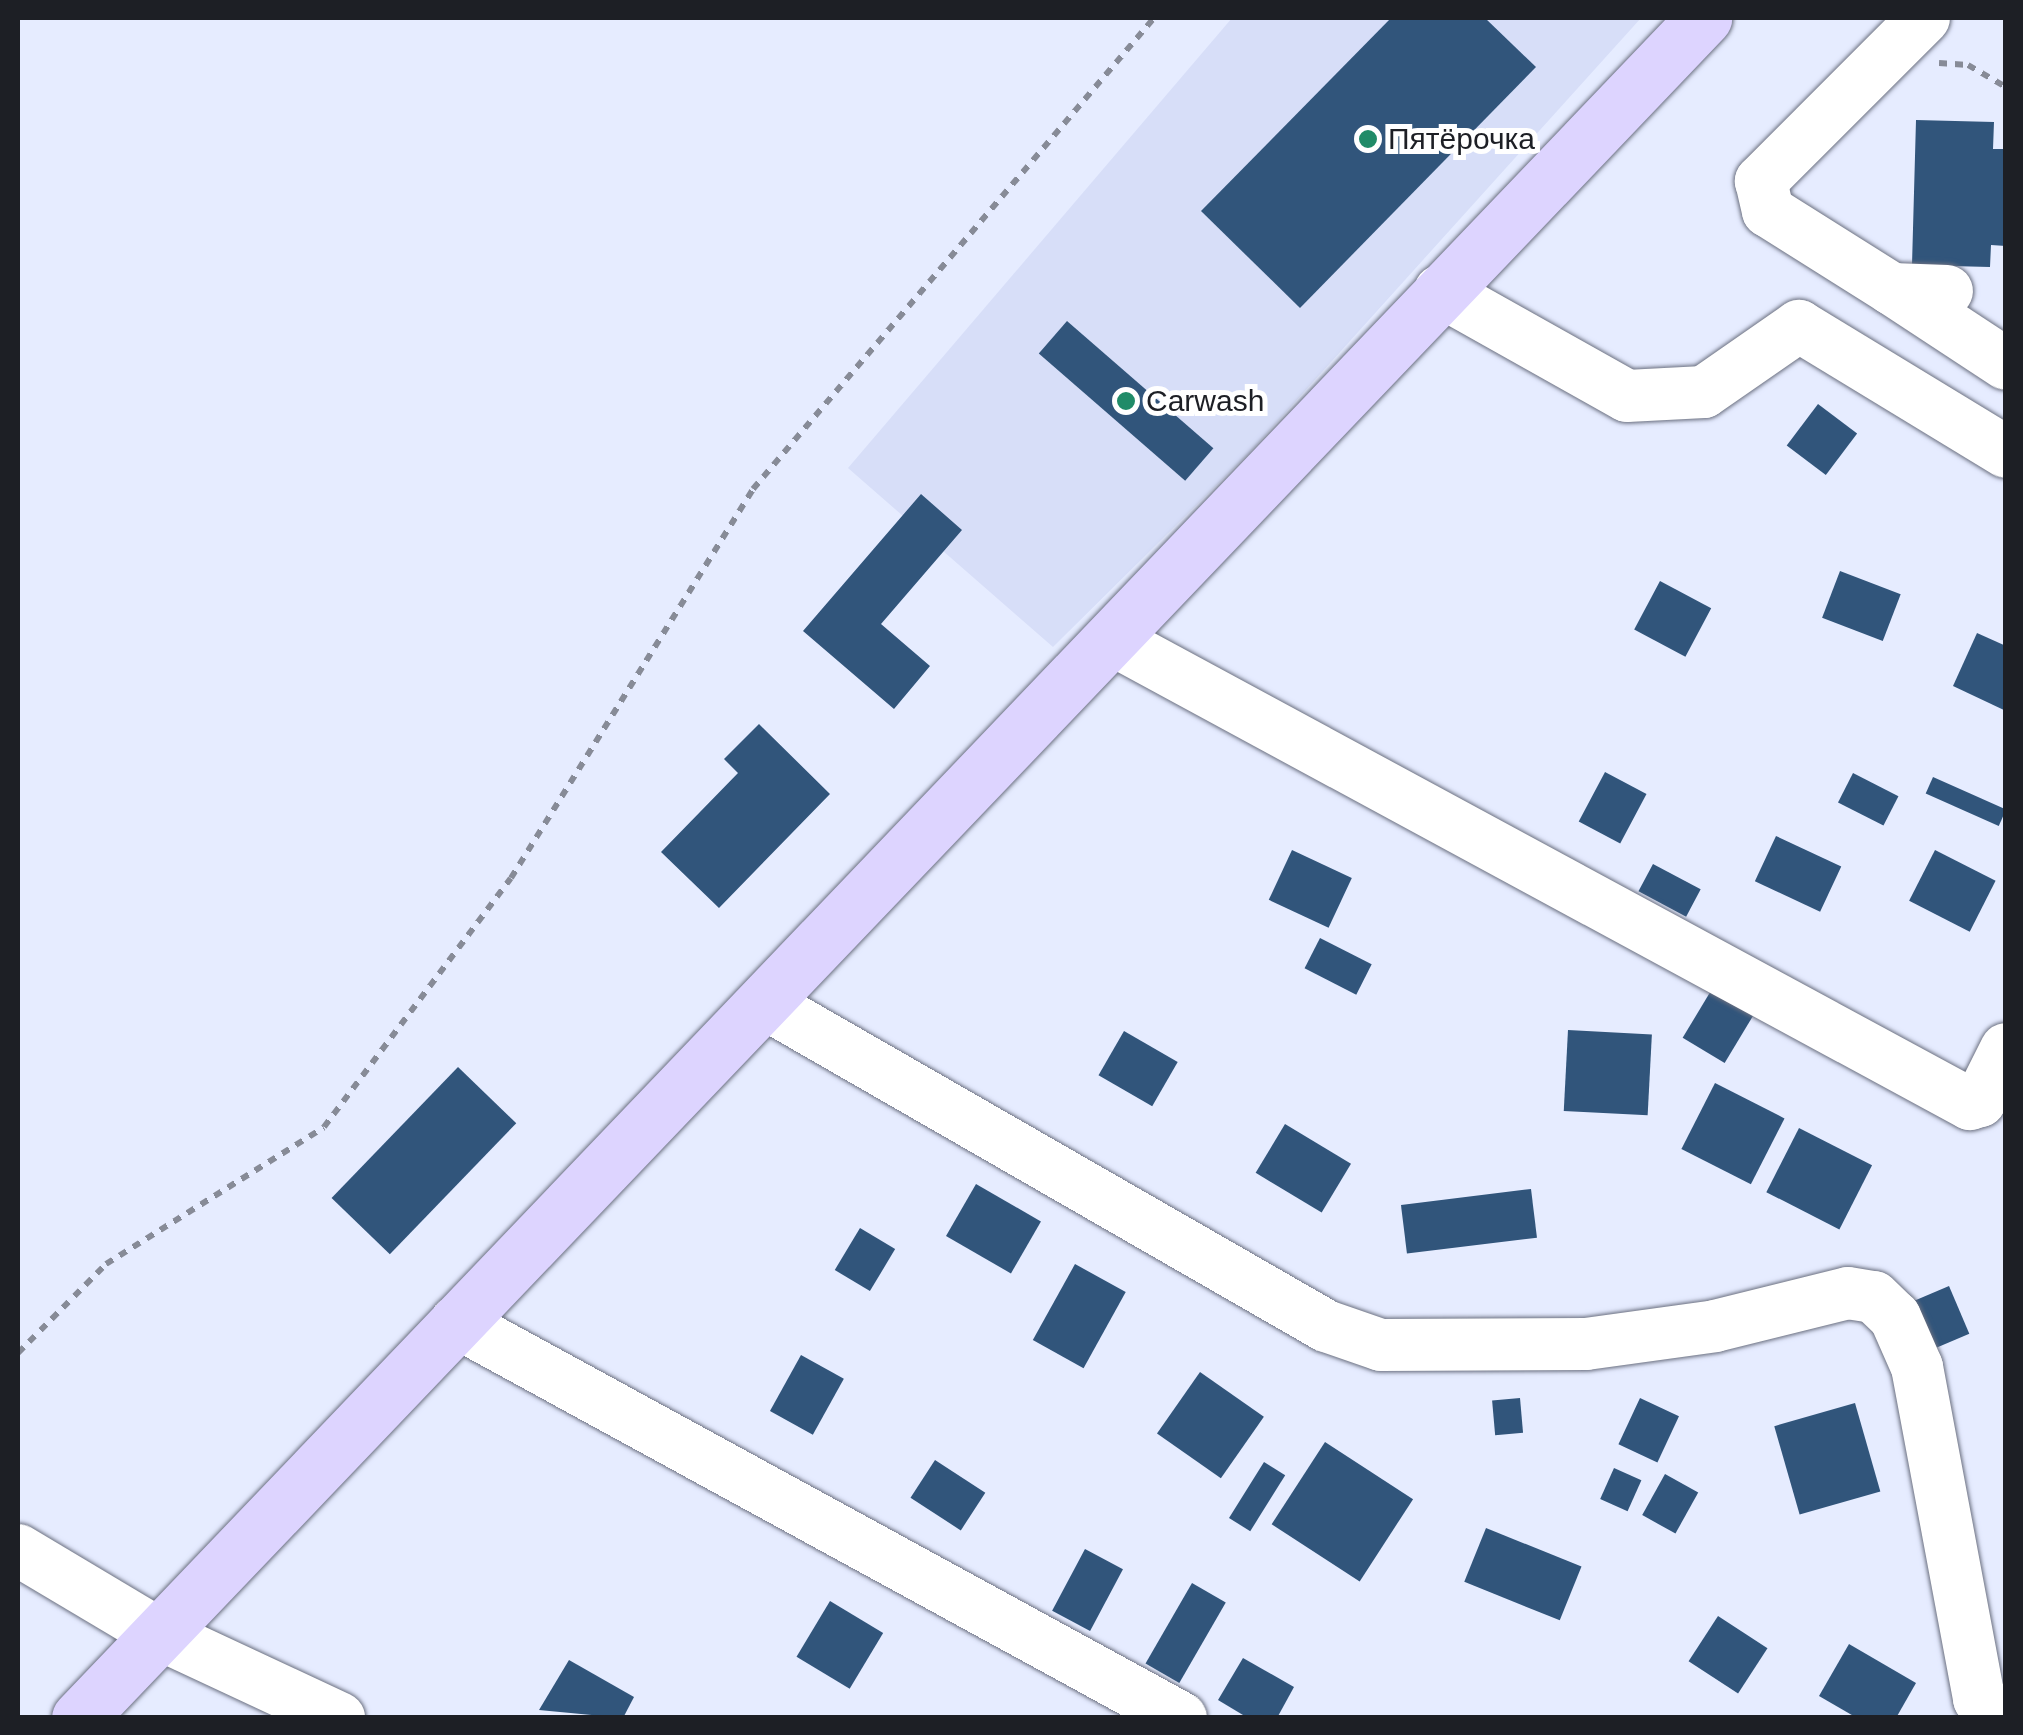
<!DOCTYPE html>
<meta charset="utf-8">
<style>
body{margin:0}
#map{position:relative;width:2023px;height:1735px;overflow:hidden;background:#e6ecff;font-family:Arial,sans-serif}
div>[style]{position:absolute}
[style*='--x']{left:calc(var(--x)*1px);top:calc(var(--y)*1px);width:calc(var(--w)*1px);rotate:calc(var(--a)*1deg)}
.built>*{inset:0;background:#d7def8}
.building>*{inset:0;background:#31557b;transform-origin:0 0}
.path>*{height:6px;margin-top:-3px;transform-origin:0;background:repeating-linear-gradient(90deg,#878b97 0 8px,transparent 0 16px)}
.roads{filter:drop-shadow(0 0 2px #6b7081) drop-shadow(0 0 2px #6b7081)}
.minor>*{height:52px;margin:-26px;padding:0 26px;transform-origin:26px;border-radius:26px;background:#fff}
.major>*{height:55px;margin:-27.5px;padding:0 27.5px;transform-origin:27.5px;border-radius:27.5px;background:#ddd4ff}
.dots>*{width:28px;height:28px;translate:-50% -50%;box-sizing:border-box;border:5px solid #fff;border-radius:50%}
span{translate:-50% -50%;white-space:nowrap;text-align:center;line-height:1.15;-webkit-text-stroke:10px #fff;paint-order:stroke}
.poi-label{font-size:30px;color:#1d1f25}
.left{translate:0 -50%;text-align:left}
.frame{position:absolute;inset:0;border:20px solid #1d1f25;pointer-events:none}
</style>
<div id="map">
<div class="built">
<div style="clip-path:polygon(1232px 18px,1641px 18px,1250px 452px,1053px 647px,848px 468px)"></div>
</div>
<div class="building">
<div style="clip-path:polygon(1391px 18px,1485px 18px,1536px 67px,1300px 308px,1201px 211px)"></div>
<div style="clip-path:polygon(1916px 120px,1994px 122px,1993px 149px,2006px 149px,2006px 246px,1991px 245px,1990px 267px,1912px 265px)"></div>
<div style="left:1067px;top:321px;width:194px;height:43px;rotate:41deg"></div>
<div style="left:1818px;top:404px;width:49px;height:52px;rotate:37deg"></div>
<div style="clip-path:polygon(921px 494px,962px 530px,881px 624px,930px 666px,894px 709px,803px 631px)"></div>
<div style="left:1840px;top:571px;width:65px;height:50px;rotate:21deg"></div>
<div style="left:1660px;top:581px;width:58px;height:55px;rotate:28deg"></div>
<div style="clip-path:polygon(1977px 633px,2006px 646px,2006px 711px,1953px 686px)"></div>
<div style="clip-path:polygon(759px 724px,830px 794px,719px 908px,661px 852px,738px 773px,724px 759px)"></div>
<div style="left:1605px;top:772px;width:47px;height:56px;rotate:28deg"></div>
<div style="left:1853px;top:773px;width:51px;height:33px;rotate:27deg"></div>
<div style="left:1933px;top:777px;width:80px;height:18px;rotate:24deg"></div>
<div style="left:1776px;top:836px;width:72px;height:50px;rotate:25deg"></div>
<div style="left:1292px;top:850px;width:66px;height:55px;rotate:25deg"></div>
<div style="left:1935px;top:850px;width:68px;height:57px;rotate:27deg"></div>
<div style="left:1653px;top:864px;width:54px;height:31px;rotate:28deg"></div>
<div style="left:1320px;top:938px;width:58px;height:34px;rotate:27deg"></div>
<div style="left:1712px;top:989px;width:49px;height:57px;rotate:31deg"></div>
<div style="left:1568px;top:1030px;width:84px;height:81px;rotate:3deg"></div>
<div style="left:1124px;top:1031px;width:62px;height:51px;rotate:30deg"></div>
<div style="left:458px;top:1067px;width:81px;height:182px;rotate:44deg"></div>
<div style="left:1715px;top:1083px;width:78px;height:74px;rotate:27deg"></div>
<div style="left:1285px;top:1124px;width:77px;height:57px;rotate:31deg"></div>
<div style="left:1799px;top:1128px;width:82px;height:72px;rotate:27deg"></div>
<div style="left:976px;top:1184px;width:75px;height:60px;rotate:30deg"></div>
<div style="left:1531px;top:1189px;width:49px;height:131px;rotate:83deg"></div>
<div style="left:860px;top:1228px;width:41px;height:49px;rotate:31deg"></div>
<div style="left:1075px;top:1264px;width:58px;height:87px;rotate:29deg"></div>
<div style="left:1949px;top:1286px;width:52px;height:39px;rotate:67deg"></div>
<div style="left:801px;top:1355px;width:49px;height:64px;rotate:29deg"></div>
<div style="left:1200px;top:1372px;width:78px;height:75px;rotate:35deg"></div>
<div style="left:1520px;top:1398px;width:35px;height:28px;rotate:85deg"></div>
<div style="left:1640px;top:1398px;width:43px;height:51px;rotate:25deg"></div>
<div style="left:1855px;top:1403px;width:92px;height:84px;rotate:74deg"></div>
<div style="left:1325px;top:1442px;width:105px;height:98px;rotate:33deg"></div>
<div style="left:935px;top:1460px;width:60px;height:45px;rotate:33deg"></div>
<div style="left:1264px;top:1462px;width:25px;height:66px;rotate:32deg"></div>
<div style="left:1614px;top:1468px;width:30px;height:34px;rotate:24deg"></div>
<div style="left:1665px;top:1474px;width:38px;height:47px;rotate:29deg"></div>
<div style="left:1486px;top:1528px;width:103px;height:58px;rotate:22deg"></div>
<div style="left:1085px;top:1549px;width:43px;height:70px;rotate:28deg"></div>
<div style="left:1192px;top:1583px;width:39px;height:93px;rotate:30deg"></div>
<div style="left:830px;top:1601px;width:62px;height:65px;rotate:31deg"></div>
<div style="left:1718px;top:1616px;width:59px;height:54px;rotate:33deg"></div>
<div style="clip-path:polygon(1849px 1644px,1916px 1683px,1896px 1718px,1857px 1718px,1819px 1696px)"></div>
<div style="clip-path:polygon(1243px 1658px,1294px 1687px,1277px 1718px,1248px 1718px,1218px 1700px)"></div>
<div style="clip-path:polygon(569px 1660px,634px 1697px,623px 1718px,539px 1710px)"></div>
</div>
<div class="path">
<div style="--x:1939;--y:63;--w:29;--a:4"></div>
<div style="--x:1968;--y:65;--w:44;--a:30.1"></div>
<div style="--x:18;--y:1353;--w:125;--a:-45.3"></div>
<div style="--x:106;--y:1264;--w:257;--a:-32.1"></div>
<div style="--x:324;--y:1127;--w:311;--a:-53.1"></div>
<div style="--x:511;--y:878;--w:458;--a:-58.1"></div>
<div style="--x:753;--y:489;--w:619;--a:-49.59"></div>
</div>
<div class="roads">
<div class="minor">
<div style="--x:1924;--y:18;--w:231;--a:135"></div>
<div style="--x:1761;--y:181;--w:31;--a:77"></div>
<div style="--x:1768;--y:211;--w:146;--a:32.2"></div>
<div style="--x:1892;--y:289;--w:55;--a:2.1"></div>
<div style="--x:1892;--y:289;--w:136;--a:33.3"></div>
<div style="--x:1440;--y:291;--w:214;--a:29.3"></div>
<div style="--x:1627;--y:396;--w:77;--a:-3"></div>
<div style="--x:1704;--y:392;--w:116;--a:-34.8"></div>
<div style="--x:1799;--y:326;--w:242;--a:31.3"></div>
<div style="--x:1111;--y:639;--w:977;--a:28.43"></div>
<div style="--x:1970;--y:1104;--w:10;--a:-17"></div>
<div style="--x:1980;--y:1101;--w:58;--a:-63.4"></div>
<div style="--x:764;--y:1003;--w:648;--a:29.89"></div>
<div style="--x:1326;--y:1326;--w:58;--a:19.1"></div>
<div style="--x:1381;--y:1345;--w:205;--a:-0.3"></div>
<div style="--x:1586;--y:1344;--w:130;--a:-7.9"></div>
<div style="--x:1715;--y:1326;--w:137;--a:-13.9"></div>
<div style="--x:1848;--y:1293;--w:26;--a:9"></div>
<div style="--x:1874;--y:1297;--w:29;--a:44"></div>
<div style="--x:1895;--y:1317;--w:55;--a:66.3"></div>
<div style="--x:1917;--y:1367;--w:338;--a:79.4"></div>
<div style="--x:1979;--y:1699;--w:32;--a:36"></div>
<div style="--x:456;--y:1322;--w:826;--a:28.64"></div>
<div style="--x:18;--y:1550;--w:162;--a:30.8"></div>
<div style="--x:157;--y:1633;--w:201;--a:25"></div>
</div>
<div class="major">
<div style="--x:79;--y:1718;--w:2352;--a:-46.29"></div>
</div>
</div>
<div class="dots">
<div style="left:1368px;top:139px;background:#208b68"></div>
<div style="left:1126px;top:401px;background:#208b68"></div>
</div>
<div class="poi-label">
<span class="left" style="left:1388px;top:139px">Пятёрочка</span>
<span class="left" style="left:1146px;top:401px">Carwash</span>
</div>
<div class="frame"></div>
</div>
